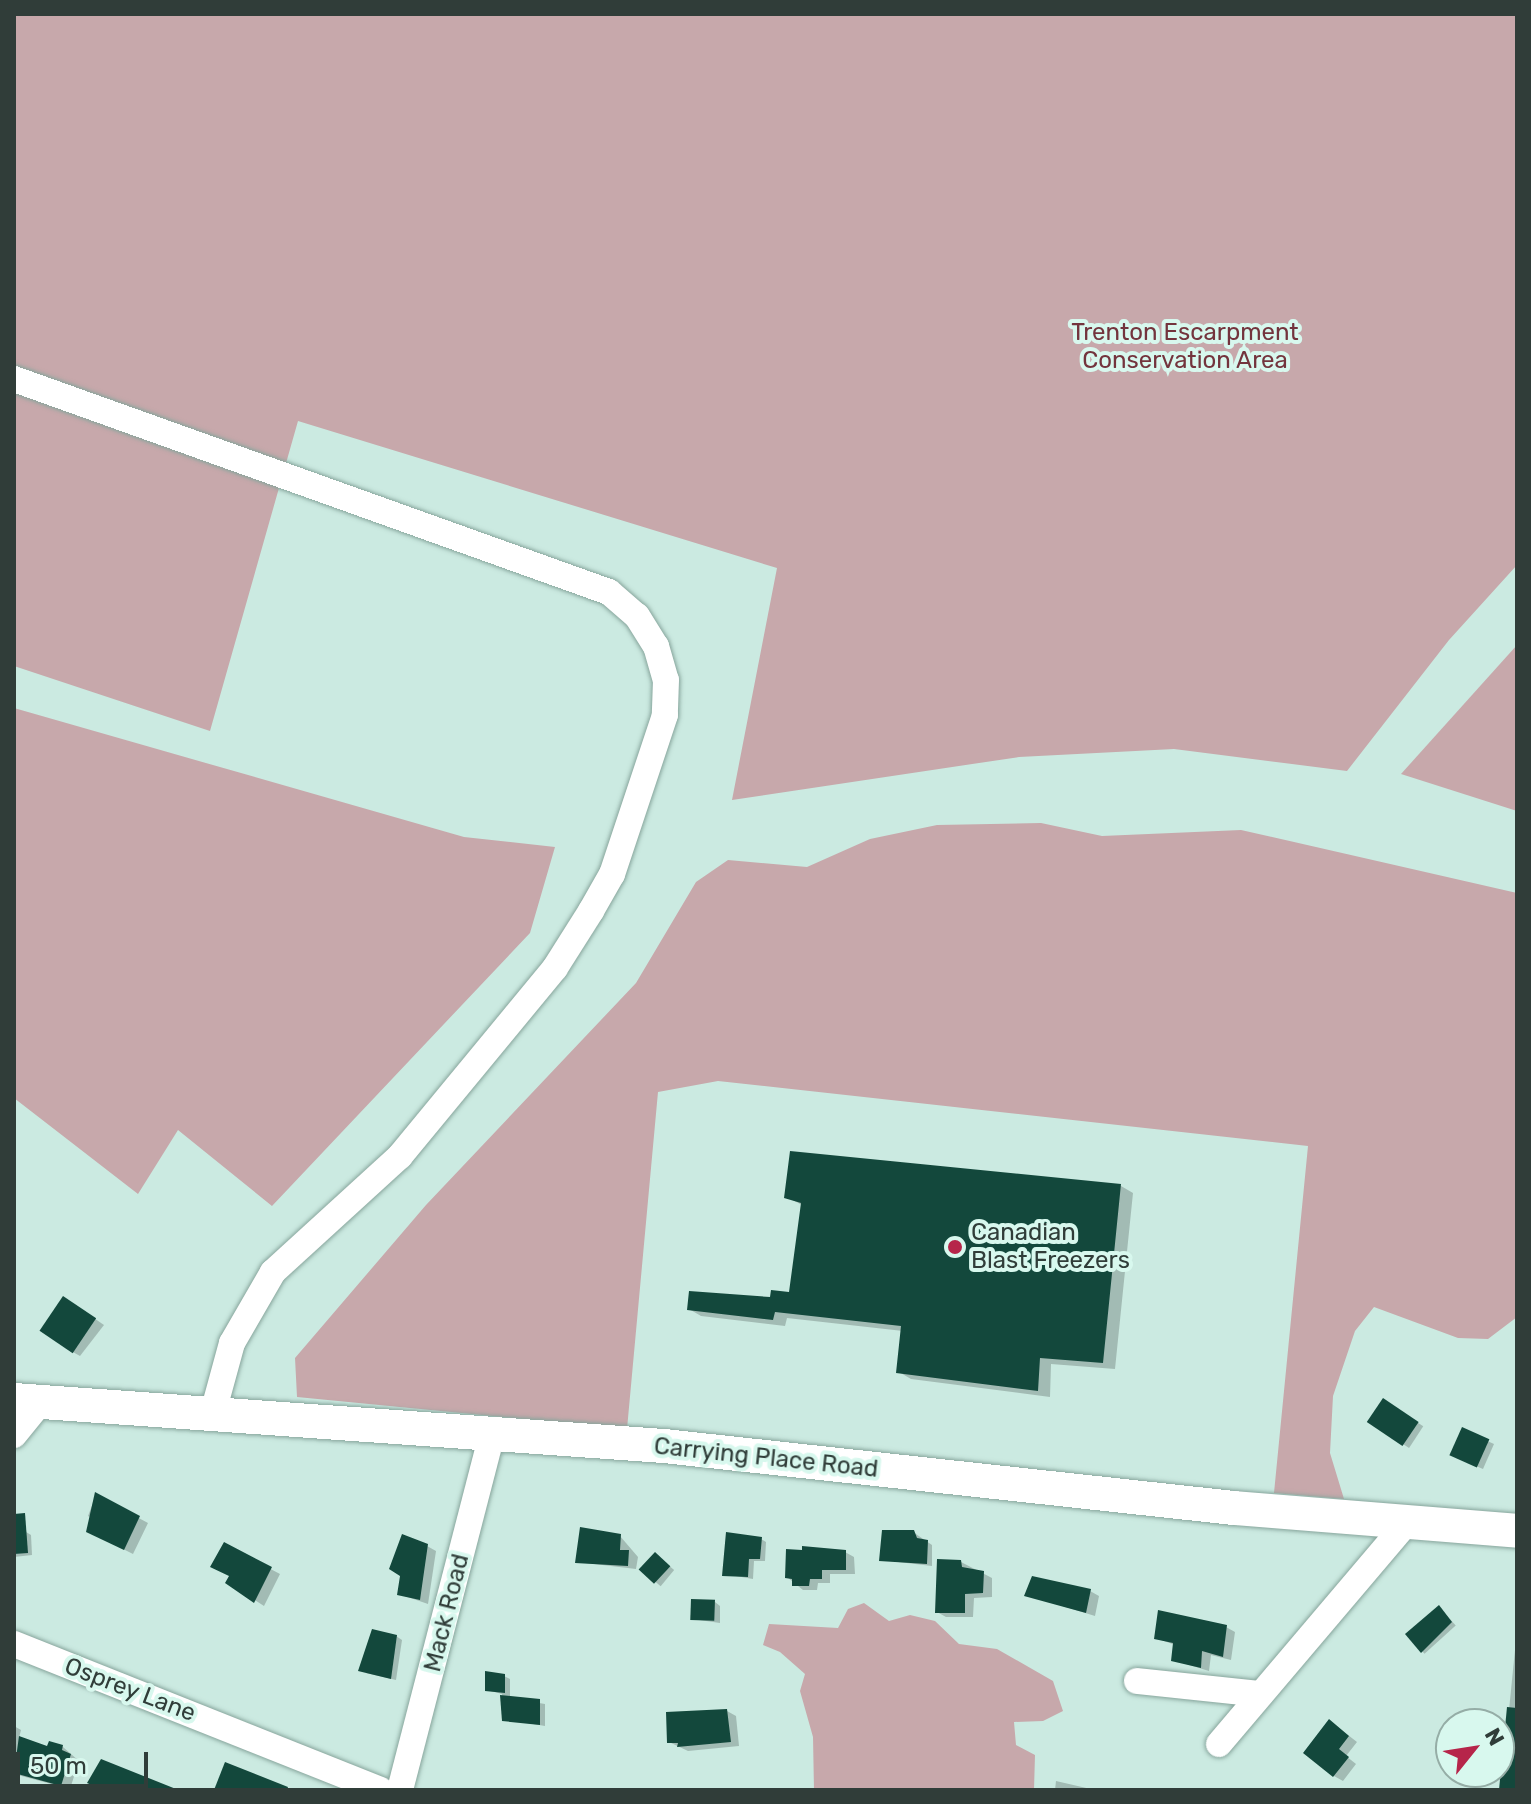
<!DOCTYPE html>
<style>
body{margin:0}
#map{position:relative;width:1531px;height:1804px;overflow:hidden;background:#cbeae1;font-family:Rubik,sans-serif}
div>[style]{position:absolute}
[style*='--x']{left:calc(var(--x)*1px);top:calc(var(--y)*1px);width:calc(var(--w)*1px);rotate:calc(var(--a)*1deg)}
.green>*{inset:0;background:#c7a8ab}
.shadow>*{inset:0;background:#0003;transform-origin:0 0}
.building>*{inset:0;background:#13483c;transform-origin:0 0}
.roads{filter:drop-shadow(0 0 2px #87a59c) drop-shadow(0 0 2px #87a59c)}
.minor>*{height:26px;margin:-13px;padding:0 13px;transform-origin:13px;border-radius:13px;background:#fff}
.major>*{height:34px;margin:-17px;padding:0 17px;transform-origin:17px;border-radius:17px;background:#fff}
.dots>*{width:22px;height:22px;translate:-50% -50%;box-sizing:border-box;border:4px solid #d8f8ee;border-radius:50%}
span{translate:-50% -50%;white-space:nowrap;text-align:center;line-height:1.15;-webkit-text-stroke:8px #d8f8ee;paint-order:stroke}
.park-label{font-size:24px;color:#73343d}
.poi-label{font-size:24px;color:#303d39}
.left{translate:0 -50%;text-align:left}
.street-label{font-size:24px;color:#303d39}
.frame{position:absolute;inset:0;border:16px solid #303d39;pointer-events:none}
.north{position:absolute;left:1435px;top:1708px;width:80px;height:80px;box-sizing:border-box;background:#d8f8ee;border:2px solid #95ada6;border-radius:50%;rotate:60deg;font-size:22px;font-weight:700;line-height:32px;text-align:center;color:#303d39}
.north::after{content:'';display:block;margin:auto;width:28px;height:36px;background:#b6254a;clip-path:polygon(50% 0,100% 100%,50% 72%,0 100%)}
.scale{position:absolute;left:16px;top:1752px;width:132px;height:36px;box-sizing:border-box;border:4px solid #303d39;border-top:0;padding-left:10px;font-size:24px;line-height:28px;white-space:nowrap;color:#303d39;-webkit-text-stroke:6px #d8f8ee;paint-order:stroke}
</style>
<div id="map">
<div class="green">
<div style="clip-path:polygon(14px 14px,1517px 14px,1517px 565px,1449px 640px,1347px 771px,1174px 749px,1019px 757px,732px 800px,777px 568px,298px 421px,210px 731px,14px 666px)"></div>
<div style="clip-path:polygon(1517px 645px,1517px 811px,1401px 774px)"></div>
<div style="clip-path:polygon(14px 708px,464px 837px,555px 847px,530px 933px,272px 1206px,178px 1130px,138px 1194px,14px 1098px)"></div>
<div style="clip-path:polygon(1041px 823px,1102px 836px,1241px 830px,1517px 893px,1517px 1317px,1488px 1339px,1458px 1338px,1374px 1307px,1355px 1331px,1333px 1396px,1330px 1453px,1344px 1499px,1274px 1493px,1308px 1146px,718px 1081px,658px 1092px,627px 1429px,297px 1397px,295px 1358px,426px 1205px,636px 983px,696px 882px,728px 860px,807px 867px,870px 839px,937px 825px)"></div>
<div style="clip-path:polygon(864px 1603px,889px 1621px,910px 1615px,935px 1621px,959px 1644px,997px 1649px,1053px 1681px,1063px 1711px,1043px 1721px,1014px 1722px,1016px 1745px,1035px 1755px,1034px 1790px,814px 1790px,813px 1737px,800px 1691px,805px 1674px,780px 1652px,763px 1645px,769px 1624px,838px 1628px,848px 1609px)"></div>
</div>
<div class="shadow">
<div style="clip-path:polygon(1121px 1186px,1133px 1193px,1115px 1369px,1051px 1364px,1050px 1397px,911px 1379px,899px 1372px,903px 1331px,787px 1318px,785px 1326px,701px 1316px,689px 1309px,791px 1294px,802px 1205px,787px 1197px)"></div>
<div style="clip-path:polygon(72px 1303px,104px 1325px,80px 1356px,71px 1351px)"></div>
<div style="left:1383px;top:1400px;width:48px;height:26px;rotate:33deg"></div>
<div style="clip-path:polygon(1463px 1430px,1494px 1444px,1483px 1469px,1457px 1458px)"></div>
<div style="clip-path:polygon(96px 1495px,148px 1523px,133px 1554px,97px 1536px,95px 1520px,88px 1516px)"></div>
<div style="clip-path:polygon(26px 1532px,31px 1535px,32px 1555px,14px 1557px,14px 1533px)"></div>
<div style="clip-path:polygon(913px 1532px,932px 1545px,932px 1566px,881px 1560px)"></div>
<div style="clip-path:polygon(620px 1536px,638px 1557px,636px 1569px,577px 1562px)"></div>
<div style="clip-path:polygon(761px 1539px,766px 1542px,765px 1561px,754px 1561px,753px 1579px,724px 1574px)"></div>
<div style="clip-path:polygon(225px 1545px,280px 1574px,264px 1606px,227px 1582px,232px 1576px)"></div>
<div style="clip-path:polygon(427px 1546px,436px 1551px,428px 1604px,399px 1594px,402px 1575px)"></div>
<div style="clip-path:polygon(845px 1552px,854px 1557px,855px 1574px,830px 1574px,830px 1583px,818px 1583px,817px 1590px,803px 1590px,787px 1577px)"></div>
<div style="left:655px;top:1554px;width:25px;height:21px;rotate:40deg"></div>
<div style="clip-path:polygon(961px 1562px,992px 1578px,992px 1597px,974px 1598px,973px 1617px,946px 1617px,937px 1612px)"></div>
<div style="clip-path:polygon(1090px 1591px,1099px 1596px,1095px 1616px,1027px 1595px)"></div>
<div style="clip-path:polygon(715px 1602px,720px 1606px,720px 1623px,692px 1619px)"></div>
<div style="left:1439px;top:1607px;width:25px;height:42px;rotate:48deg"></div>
<div style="clip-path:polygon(1226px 1627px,1235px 1632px,1231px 1660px,1211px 1655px,1209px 1671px,1173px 1660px,1175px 1645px,1156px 1638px)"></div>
<div style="clip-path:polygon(396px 1636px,402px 1640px,396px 1680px,366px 1673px)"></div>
<div style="clip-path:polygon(1516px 1640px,1517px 1790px,1501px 1790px)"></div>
<div style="clip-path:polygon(504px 1676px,510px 1679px,510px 1698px,545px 1704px,545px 1726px,504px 1719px,502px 1694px,487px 1690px)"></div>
<div style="clip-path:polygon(727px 1711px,736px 1716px,739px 1746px,688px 1751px,669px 1742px)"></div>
<div style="clip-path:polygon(1330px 1721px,1357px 1742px,1346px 1756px,1356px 1764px,1343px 1781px,1334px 1776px)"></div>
<div style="clip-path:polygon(14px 1726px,21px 1730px,19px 1738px,48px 1749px,50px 1743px,63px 1747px,79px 1761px,70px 1789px,14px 1774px)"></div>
<div style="clip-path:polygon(1056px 1781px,1095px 1790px,1055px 1790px)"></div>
</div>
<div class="building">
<div style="clip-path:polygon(790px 1151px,1121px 1184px,1103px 1363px,1040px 1358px,1038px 1391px,896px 1373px,901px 1326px,775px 1312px,773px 1320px,687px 1310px,689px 1291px,770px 1297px,771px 1290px,789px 1292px,801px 1203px,784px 1198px)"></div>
<div style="left:63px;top:1296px;width:40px;height:42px;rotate:34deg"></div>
<div style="left:1383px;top:1398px;width:43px;height:29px;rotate:34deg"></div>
<div style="left:1462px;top:1427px;width:30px;height:31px;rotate:24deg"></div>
<div style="clip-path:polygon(95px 1492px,140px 1516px,124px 1550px,86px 1532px)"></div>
<div style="clip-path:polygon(25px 1513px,28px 1553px,14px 1554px,14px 1514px)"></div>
<div style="clip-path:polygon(580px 1527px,621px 1534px,620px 1550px,629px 1550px,628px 1566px,575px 1563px)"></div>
<div style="clip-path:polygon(882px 1530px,914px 1530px,917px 1538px,928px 1540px,927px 1564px,879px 1561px)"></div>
<div style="clip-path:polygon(726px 1532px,762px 1537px,760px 1559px,749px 1559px,748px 1577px,722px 1576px)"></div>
<div style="clip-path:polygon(402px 1534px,428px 1544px,420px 1600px,397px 1595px,400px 1576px,389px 1569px)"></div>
<div style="clip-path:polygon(224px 1542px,272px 1567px,254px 1603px,225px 1583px,229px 1576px,210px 1567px)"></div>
<div style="clip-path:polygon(802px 1546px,846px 1550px,846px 1570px,822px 1570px,822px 1579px,810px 1579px,809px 1586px,792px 1586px,792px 1579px,785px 1578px,786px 1549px,802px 1550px)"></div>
<div style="left:655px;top:1552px;width:21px;height:24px;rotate:43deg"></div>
<div style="clip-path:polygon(937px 1559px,961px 1560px,962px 1567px,984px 1571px,983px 1593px,965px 1594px,965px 1613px,935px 1613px)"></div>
<div style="clip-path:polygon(1032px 1576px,1091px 1589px,1086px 1613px,1024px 1596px)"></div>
<div style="left:691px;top:1599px;width:24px;height:21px;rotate:2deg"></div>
<div style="clip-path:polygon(1439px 1605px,1452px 1622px,1421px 1653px,1405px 1634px)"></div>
<div style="clip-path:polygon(1158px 1610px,1227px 1625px,1223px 1657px,1202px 1651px,1201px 1668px,1171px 1661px,1173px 1643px,1154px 1639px)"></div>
<div style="clip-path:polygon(372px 1629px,397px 1635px,391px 1679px,358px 1671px)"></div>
<div style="clip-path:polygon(485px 1671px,505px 1674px,505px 1693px,485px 1691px)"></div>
<div style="clip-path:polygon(500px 1695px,540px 1699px,540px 1725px,502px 1721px)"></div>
<div style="clip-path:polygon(1507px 1707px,1517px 1708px,1517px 1790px,1499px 1790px)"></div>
<div style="clip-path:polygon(727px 1709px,731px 1742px,677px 1747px,678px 1743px,667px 1743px,666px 1712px)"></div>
<div style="clip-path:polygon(1329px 1719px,1349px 1736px,1339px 1749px,1349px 1757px,1333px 1777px,1303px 1753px)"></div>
<div style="clip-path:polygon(19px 1736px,47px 1746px,49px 1741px,63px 1745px,62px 1750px,71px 1754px,61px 1786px,14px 1773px)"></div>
<div style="clip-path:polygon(101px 1759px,176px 1789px,176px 1790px,103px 1790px,87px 1783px)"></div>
<div style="clip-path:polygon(225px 1762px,288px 1787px,287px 1790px,214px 1790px)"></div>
</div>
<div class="roads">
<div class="minor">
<div style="--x:14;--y:379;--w:632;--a:19.7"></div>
<div style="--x:609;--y:592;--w:37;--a:41"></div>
<div style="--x:637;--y:616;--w:36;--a:58"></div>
<div style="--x:656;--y:646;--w:35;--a:74"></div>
<div style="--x:666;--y:680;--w:35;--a:92"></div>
<div style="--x:665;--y:715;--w:168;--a:108.4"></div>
<div style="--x:612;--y:874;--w:43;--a:119.6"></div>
<div style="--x:591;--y:911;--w:67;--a:122.3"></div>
<div style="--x:555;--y:968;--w:244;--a:129.5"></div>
<div style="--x:400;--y:1156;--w:172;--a:137.6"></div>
<div style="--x:273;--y:1272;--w:82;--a:120"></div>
<div style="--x:232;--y:1343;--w:76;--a:105.3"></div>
<div style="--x:14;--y:1435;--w:41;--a:-50.9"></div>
<div style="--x:14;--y:1644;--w:394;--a:21.7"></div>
<div style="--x:1137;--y:1681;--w:124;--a:6"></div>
<div style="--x:1219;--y:1744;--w:292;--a:-49.7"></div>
<div style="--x:400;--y:1790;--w:367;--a:-75.5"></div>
</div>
<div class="major">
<div style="--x:14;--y:1400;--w:652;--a:4.05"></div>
<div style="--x:664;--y:1446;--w:573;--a:6.21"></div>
<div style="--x:1234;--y:1508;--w:284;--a:4.6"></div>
</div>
</div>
<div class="dots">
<div style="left:955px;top:1247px;background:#b6254a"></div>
</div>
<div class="park-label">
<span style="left:1185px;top:347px">Trenton Escarpment<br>Conservation Area</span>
</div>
<div class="poi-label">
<span class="left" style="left:971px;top:1247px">Canadian<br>Blast Freezers</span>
</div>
<div class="street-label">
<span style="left:766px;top:1458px;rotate:6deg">Carrying Place Road</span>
<span style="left:447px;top:1613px;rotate:-76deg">Mack Road</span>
<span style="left:130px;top:1690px;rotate:21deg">Osprey Lane</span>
</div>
<div class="frame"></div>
<div class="north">N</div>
<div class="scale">50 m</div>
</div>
